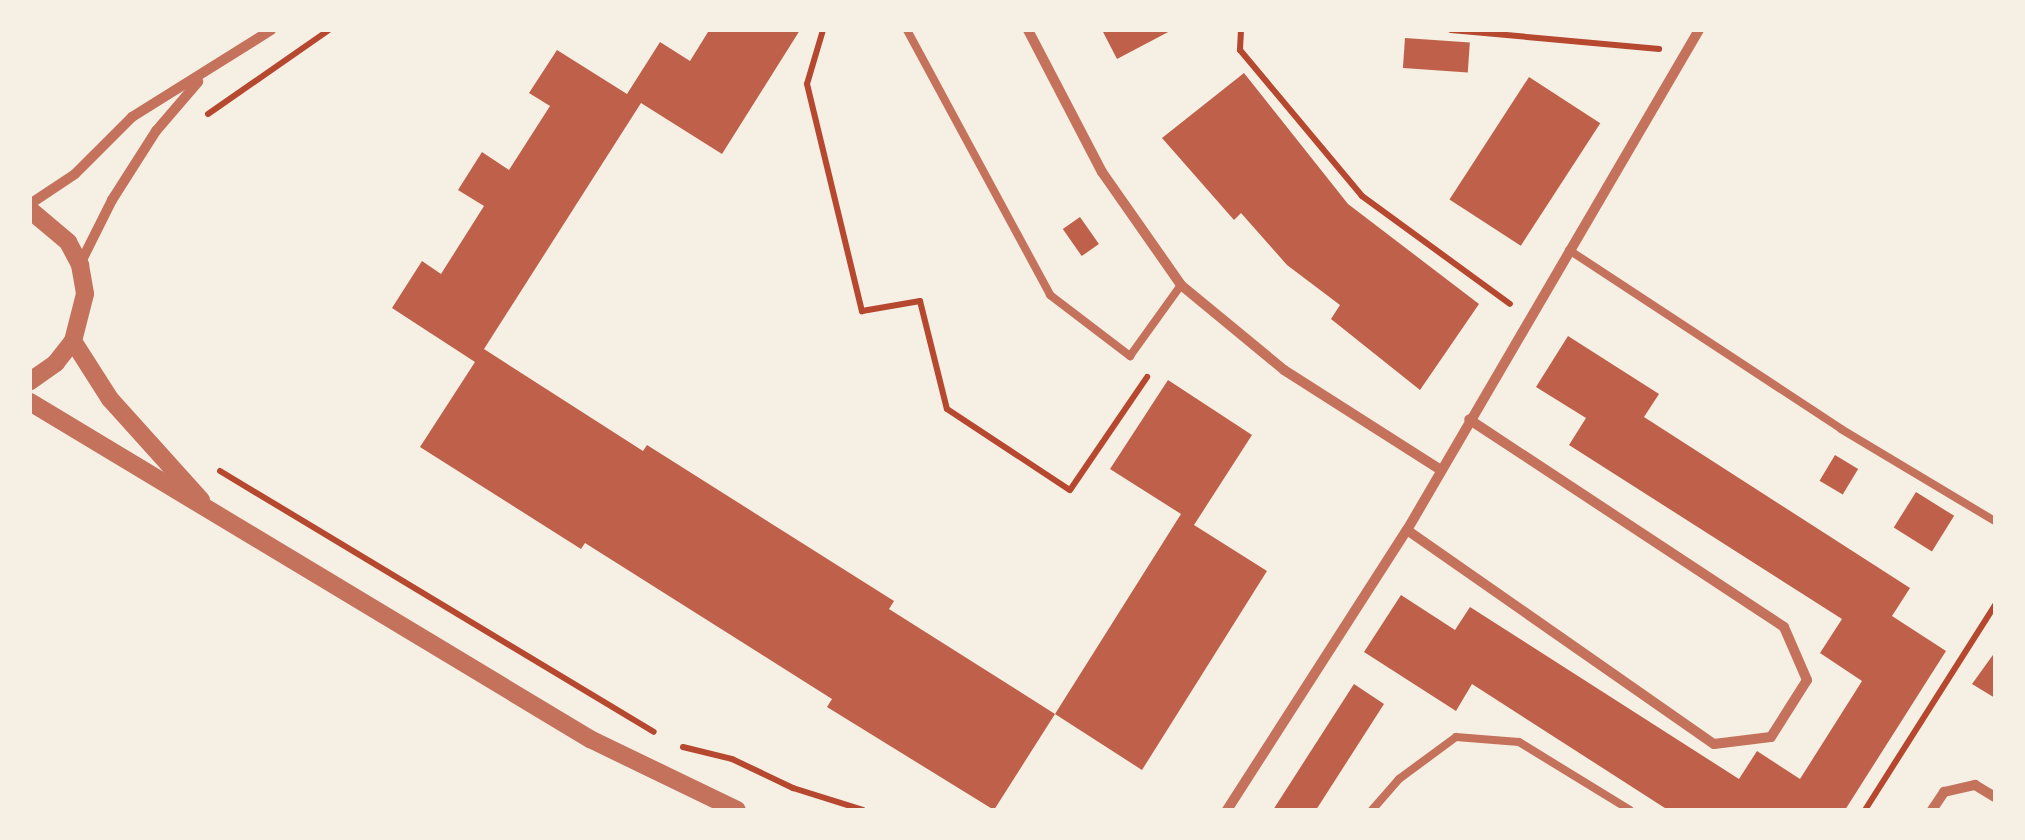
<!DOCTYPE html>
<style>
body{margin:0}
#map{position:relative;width:2025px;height:840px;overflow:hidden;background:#f6efe4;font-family:Lato,sans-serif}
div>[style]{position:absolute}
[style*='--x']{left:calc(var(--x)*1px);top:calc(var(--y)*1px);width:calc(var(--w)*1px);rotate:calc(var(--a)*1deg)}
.building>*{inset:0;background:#bf614a;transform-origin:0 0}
.path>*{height:6px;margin:-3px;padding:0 3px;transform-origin:3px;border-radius:3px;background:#b5482f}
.service>*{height:8px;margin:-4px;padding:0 4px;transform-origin:4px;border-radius:4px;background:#c5725c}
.minor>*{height:10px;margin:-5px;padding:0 5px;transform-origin:5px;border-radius:5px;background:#c5725c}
.tertiary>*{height:18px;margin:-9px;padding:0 9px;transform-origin:9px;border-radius:9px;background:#c5725c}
span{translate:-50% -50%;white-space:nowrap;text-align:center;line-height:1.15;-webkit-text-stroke:9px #f6efe4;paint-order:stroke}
.frame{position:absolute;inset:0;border:32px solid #f6efe4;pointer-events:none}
</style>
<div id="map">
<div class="building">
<div style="clip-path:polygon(705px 30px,800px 30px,722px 154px,641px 103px,484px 349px,643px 451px,647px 445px,894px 601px,889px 609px,1055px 714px,994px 810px,827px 707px,832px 699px,585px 543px,581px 549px,420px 447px,475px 362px,392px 308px,422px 261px,441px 274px,484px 206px,458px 190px,482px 152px,509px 170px,550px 106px,529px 93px,557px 50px,627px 94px,660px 42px,690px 61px,708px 32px)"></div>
<div style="clip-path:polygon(1102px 30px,1172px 30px,1117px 59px)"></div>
<div style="left:1405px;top:38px;width:65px;height:30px;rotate:4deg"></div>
<div style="clip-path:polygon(1244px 73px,1348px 204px,1479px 304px,1420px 390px,1331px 319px,1340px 305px,1287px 265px,1241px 213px,1234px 220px,1162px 138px)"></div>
<div style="left:1529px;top:77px;width:85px;height:146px;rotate:33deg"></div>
<div style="left:1080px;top:217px;width:33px;height:21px;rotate:55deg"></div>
<div style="clip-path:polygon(1568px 336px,1659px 394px,1644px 417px,1910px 588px,1892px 616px,1946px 651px,1845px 810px,1668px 810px,1472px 684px,1456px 711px,1364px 652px,1401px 595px,1455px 630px,1470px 607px,1739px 779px,1757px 751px,1800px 779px,1862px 681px,1820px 653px,1842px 619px,1569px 445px,1586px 418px,1536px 387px)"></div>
<div style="clip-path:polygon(1168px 380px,1252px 435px,1194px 525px,1267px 571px,1142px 770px,1055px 714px,1181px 514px,1110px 469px)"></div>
<div style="left:1835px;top:455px;width:27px;height:30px;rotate:31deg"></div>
<div style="left:1916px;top:492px;width:45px;height:42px;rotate:32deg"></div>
<div style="clip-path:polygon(1995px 652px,1995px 698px,1972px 684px)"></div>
<div style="clip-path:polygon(1354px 684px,1384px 704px,1316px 810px,1273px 810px)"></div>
</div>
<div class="path">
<div style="--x:823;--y:30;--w:56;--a:106.5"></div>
<div style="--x:807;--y:84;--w:234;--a:76.4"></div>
<div style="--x:862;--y:311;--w:59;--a:-9.8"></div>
<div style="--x:920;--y:301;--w:111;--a:76"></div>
<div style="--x:947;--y:409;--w:147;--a:33.4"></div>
<div style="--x:1070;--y:490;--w:137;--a:-55.7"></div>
<div style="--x:1241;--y:30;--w:20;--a:93"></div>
<div style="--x:1240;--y:50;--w:190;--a:50.1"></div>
<div style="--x:1362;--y:196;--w:183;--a:36.1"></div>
<div style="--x:1451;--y:30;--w:209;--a:5.2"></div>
<div style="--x:208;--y:114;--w:147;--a:-34.8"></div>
<div style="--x:220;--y:471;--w:506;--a:31.02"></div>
<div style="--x:683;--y:747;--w:50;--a:13.8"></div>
<div style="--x:732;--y:759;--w:68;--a:25.4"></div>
<div style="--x:793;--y:788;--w:73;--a:17.4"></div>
<div style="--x:1865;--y:810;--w:243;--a:-57.6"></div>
</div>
<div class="service">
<div style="--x:907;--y:30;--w:301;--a:61.6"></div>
<div style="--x:1050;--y:295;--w:101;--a:37.3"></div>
<div style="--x:1130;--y:356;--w:87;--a:-54.3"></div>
<div style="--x:1569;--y:250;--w:326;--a:33.3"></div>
<div style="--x:1841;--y:429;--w:179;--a:30.9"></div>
<div style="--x:1372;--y:810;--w:41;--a:-48.9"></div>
<div style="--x:1399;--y:779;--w:71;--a:-36.4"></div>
<div style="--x:1456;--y:737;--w:63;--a:4.5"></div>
<div style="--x:1519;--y:742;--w:130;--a:31.5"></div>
</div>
<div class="minor">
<div style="--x:1028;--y:30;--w:160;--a:62.5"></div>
<div style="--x:1102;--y:172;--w:138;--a:55"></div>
<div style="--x:1181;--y:285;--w:134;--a:39.5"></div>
<div style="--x:1284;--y:370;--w:186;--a:32.5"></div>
<div style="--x:30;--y:204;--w:54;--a:-33.7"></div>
<div style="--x:75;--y:174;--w:81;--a:-45"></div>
<div style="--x:132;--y:117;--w:164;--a:-32"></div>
<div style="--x:80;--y:264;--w:72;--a:-63.4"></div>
<div style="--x:112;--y:200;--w:82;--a:-57.5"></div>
<div style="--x:156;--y:131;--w:65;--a:-49.4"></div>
<div style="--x:1407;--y:530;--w:374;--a:34.9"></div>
<div style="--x:1714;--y:744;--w:57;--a:-7"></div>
<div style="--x:1771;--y:737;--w:67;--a:-57.7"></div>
<div style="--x:1807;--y:680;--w:58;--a:-113.5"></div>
<div style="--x:1784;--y:627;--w:377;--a:-146.6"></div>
<div style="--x:1227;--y:810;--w:333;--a:-57.3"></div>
<div style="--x:1407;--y:530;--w:579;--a:-59.72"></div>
<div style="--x:1932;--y:810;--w:22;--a:-56"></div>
<div style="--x:1944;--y:792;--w:32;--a:-13"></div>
<div style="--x:1975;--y:785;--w:23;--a:31"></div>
</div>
<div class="tertiary">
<div style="--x:30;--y:210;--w:50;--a:40.1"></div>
<div style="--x:68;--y:242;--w:26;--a:62"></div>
<div style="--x:80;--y:265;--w:29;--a:80"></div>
<div style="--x:85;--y:294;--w:49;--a:104.3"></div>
<div style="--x:73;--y:341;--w:28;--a:128"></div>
<div style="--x:56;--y:363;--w:32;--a:145"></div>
<div style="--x:73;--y:341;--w:69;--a:57.5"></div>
<div style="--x:110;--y:399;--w:136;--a:48"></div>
<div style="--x:30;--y:402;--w:654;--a:31.04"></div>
<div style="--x:590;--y:739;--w:163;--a:25.8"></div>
</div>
<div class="frame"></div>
</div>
